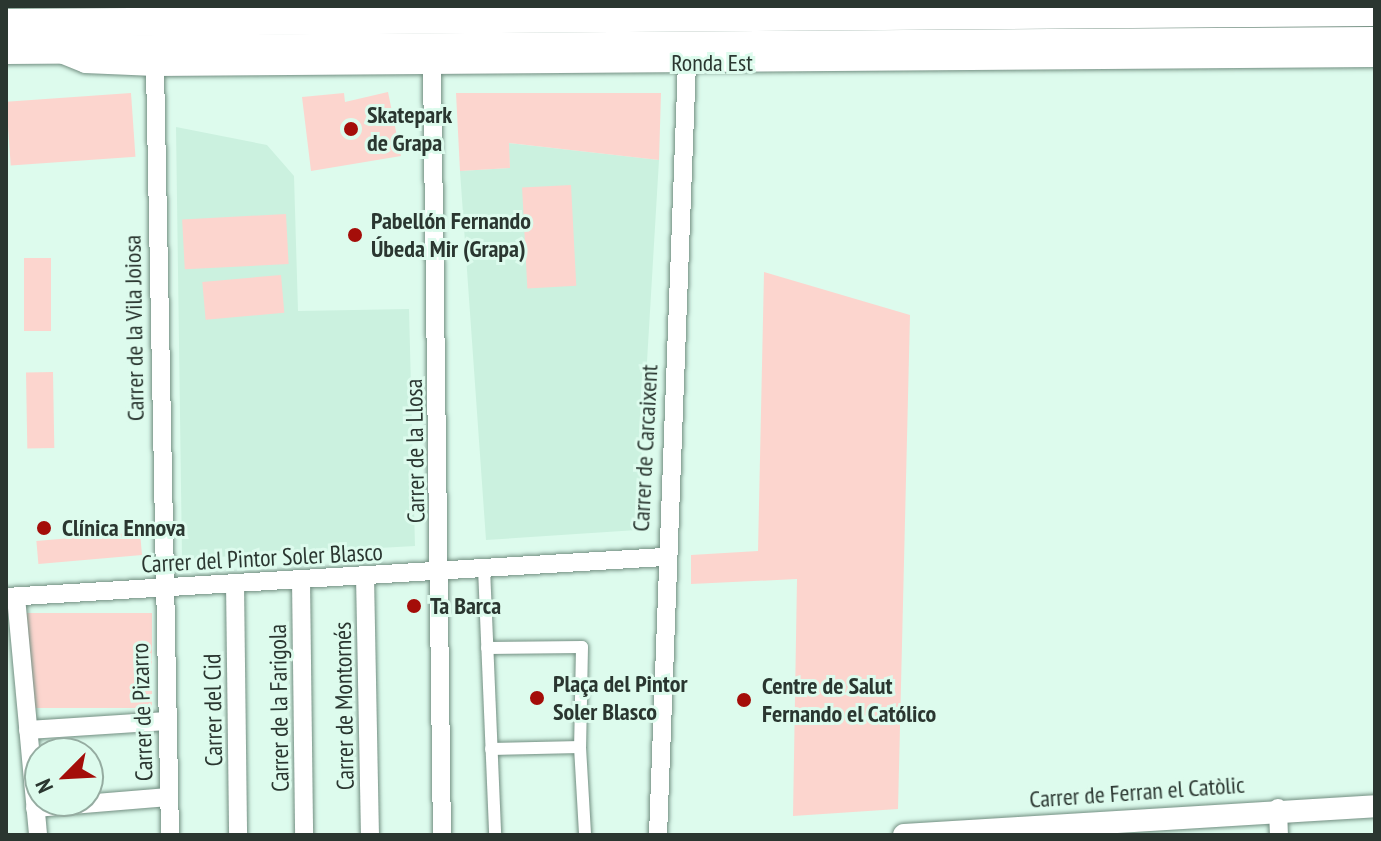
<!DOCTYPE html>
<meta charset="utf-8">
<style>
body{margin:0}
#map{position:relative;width:1381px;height:841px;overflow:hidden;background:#ddfbed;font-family:"PT Sans Narrow",sans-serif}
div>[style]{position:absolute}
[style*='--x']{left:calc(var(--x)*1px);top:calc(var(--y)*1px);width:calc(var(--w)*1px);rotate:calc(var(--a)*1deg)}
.built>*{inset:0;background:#cbf1df}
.green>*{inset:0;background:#fcd5ce;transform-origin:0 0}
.roads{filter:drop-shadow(0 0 2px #728e81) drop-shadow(0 0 2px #728e81)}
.pedestrian>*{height:12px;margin:-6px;padding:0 6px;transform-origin:6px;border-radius:6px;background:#fff}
.minor>*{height:18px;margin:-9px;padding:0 9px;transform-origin:9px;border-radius:9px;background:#fff}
.tertiary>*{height:22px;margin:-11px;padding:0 11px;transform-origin:11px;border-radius:11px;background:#fff}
.primary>*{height:28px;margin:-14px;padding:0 14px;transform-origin:14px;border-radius:14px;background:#fff}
.dots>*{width:22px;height:22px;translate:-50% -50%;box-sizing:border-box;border:4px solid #ddfbed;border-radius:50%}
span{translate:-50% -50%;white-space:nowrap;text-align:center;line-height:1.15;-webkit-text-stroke:6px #ddfbed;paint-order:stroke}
.street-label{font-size:24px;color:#2a3630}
.poi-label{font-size:24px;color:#2a3630;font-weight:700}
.left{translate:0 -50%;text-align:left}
.frame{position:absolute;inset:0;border:8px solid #2a3630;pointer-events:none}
.north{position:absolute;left:24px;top:737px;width:80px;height:80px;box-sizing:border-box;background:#ddfbed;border:2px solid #95aca1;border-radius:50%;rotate:246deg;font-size:22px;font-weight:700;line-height:32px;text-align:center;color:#2a3630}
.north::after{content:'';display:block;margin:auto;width:28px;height:36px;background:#a40d09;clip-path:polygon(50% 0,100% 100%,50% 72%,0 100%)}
</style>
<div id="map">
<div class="built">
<div style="clip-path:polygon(176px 127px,267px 145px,294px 176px,298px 311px,409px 309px,415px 546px,182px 559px)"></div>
<div style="clip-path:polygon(508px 143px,659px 160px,637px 530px,486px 540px,460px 171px,510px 168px)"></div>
</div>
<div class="green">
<div style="clip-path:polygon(388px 92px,401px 156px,311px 171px,302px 97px,344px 93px,345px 102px)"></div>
<div style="left:131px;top:93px;width:64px;height:125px;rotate:86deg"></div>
<div style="clip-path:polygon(456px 93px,661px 93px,659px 160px,509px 143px,510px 168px,460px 171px)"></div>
<div style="left:571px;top:185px;width:101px;height:49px;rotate:87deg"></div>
<div style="left:286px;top:214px;width:50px;height:104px;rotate:87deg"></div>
<div style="left:24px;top:258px;width:27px;height:73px"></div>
<div style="clip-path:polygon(764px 272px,910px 315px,898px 809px,793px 816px,797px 579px,691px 584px,691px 555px,758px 551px)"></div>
<div style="left:281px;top:275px;width:38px;height:79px;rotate:85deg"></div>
<div style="left:53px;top:372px;width:76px;height:27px;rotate:89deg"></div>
<div style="left:140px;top:532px;width:23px;height:104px;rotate:85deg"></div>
<div style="left:152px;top:613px;width:95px;height:126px;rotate:90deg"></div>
</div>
<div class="roads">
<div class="pedestrian">
<div style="--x:484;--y:568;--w:267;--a:87.6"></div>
<div style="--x:487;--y:648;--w:95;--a:-0.6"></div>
<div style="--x:582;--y:647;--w:100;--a:91.1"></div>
<div style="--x:580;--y:747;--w:89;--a:178.7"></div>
<div style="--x:580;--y:747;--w:88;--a:86.7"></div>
</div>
<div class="minor">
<div style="--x:63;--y:55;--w:24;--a:22"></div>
<div style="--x:85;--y:64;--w:70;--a:2.5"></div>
<div style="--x:155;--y:67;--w:1220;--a:-0.42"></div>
<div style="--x:432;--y:65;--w:770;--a:89.26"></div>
<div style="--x:155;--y:67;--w:768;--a:88.88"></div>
<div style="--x:365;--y:576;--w:259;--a:88.9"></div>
<div style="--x:301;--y:580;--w:255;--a:89.3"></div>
<div style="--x:235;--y:583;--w:252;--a:89.3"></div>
<div style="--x:6;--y:597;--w:659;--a:-3.48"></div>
<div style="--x:16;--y:597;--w:239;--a:84.7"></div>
<div style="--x:28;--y:730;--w:139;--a:-3.7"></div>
<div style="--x:35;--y:808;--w:134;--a:-4.7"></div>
<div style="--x:1278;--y:808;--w:27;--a:88"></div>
<div style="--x:658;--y:835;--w:773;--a:-87.85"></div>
</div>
<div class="tertiary">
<div style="--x:904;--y:835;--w:472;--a:-3.5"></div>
</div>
<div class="primary">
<div style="--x:6;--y:23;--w:1369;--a:-0.46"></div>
<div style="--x:6;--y:50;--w:1369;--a:-0.38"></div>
</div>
</div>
<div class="dots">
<div style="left:351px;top:129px;background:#a40d09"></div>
<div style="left:355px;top:235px;background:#a40d09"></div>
<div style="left:44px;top:528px;background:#a40d09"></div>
<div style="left:414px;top:606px;background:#a40d09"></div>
<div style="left:537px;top:698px;background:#a40d09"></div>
<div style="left:744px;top:700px;background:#a40d09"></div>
</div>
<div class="street-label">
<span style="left:712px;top:63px">Ronda Est</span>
<span style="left:134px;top:328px;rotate:-91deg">Carrer de la Vila Joiosa</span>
<span style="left:645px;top:448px;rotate:-87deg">Carrer de Carcaixent</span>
<span style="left:415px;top:451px;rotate:-91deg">Carrer de la Llosa</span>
<span style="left:262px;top:558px;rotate:-3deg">Carrer del Pintor Soler Blasco</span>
<span style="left:344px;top:706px;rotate:-91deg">Carrer de Montornés</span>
<span style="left:279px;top:708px;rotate:-91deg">Carrer de la Farigola</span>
<span style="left:213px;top:710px;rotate:-91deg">Carrer del Cid</span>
<span style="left:142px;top:712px;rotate:-92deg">Carrer de Pizarro</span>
<span style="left:1137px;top:792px;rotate:-4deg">Carrer de Ferran el Catòlic</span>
</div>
<div class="poi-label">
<span class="left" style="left:367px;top:129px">Skatepark<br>de Grapa</span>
<span class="left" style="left:371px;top:235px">Pabellón Fernando<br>Úbeda Mir (Grapa)</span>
<span class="left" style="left:62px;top:528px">Clínica Ennova</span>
<span class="left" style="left:430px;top:606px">Ta Barca</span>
<span class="left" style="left:553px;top:698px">Plaça del Pintor<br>Soler Blasco</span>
<span class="left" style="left:762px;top:700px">Centre de Salut<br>Fernando el Católico</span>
</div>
<div class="frame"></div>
<div class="north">N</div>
</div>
